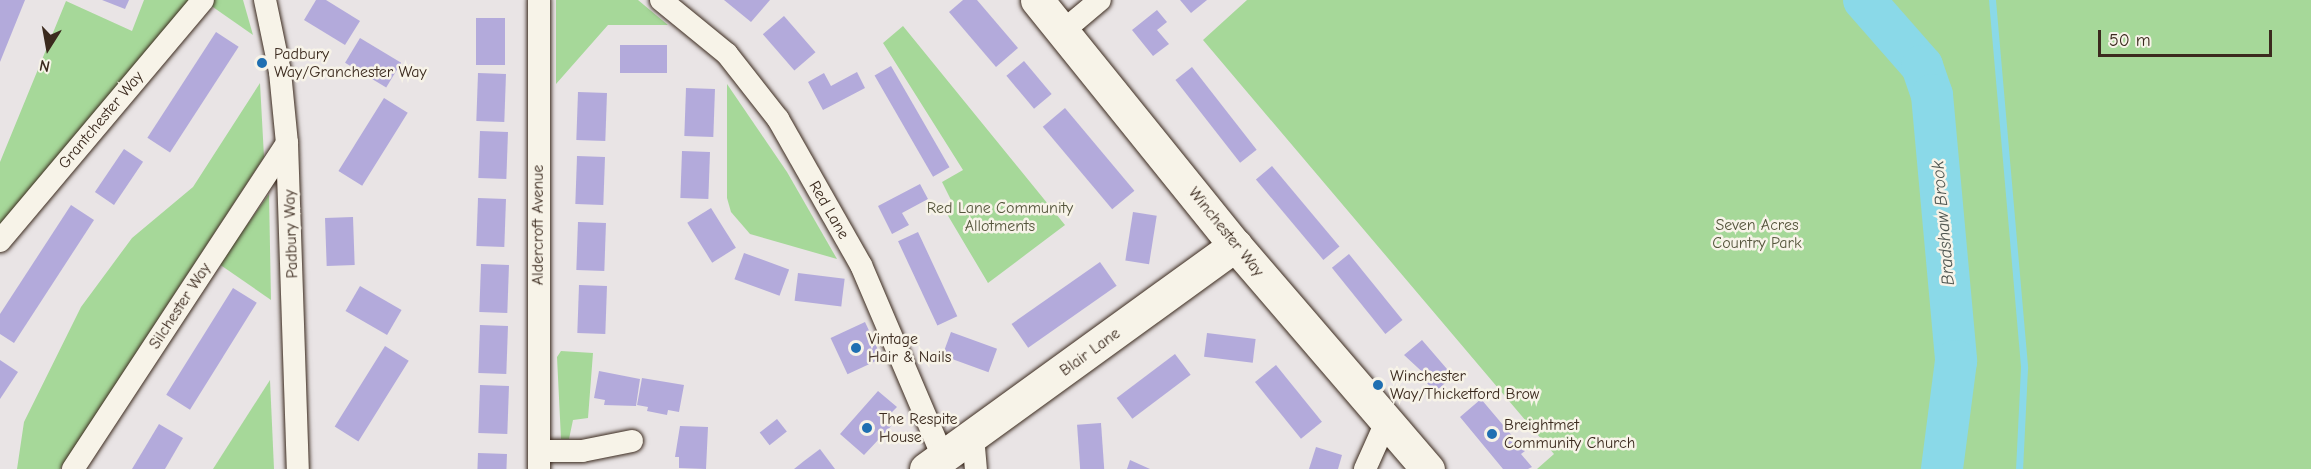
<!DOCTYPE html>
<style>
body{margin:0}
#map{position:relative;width:2311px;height:469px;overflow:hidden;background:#e9e4e5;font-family:"Comic Neue",sans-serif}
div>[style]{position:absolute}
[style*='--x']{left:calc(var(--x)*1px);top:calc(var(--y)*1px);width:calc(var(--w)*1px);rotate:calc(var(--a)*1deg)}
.green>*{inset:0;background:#a6d899}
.stream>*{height:7px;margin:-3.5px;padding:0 3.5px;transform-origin:3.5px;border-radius:3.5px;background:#8ad9e8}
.river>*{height:42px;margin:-21px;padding:0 21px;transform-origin:21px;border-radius:21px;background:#8ad9e8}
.building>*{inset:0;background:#b3aadb;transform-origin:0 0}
.roads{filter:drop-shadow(0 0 2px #3b2a1e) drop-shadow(0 0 2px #3b2a1e)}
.street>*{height:22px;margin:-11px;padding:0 11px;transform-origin:11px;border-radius:11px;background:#f7f3e8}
.secondary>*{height:33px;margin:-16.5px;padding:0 16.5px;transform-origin:16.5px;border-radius:16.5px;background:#f7f3e8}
.dots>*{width:16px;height:16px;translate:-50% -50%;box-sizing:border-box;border:3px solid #f7f3e8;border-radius:50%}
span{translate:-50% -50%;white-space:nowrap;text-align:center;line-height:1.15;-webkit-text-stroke:5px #f7f3e8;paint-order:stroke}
.poi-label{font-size:16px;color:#3b2a1e}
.left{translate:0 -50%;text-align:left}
.street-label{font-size:16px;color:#3b2a1e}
.park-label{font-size:16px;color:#56563d}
.water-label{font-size:18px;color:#4f5650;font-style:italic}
.north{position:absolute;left:18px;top:18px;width:60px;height:60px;-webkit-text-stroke:4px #f7f3e8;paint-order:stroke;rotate:191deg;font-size:16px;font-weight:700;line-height:24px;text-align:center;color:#3b2a1e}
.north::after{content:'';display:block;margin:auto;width:21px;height:27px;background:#3b2a1e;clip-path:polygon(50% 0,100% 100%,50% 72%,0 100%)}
.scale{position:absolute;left:2098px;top:30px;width:174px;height:27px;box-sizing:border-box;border:3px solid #3b2a1e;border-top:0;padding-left:8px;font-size:18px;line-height:21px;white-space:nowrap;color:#3b2a1e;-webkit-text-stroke:4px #f7f3e8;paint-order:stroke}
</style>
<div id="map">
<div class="green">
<div style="clip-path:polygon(144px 0,193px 0,0 232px,0 162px,66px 1px,132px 31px)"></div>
<div style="clip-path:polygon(213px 0,243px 0,253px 35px,210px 5px)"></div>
<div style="clip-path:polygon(556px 0,638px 0,668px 25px,608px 25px,556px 84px)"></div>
<div style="clip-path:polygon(1247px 0,2311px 0,2311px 469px,1537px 469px,1554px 454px,1203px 40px)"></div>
<div style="clip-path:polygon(903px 26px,1065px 225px,988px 283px,944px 209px,953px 204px,942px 182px,963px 170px,883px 43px)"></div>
<div style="clip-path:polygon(260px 83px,264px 157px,60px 469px,17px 469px,24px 422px,81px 307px,132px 238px,193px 187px)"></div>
<div style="clip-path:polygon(727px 84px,787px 172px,837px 259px,750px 234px,731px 212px,727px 198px)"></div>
<div style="clip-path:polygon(269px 194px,271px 300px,219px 264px)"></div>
<div style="clip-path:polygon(561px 351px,593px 353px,588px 418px,573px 420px,569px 439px,561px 439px,557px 357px)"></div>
<div style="clip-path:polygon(270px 380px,274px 469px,213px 469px)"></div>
</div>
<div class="stream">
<div style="--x:1992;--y:0;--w:369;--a:85"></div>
<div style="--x:2024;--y:368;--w:101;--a:92.8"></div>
</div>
<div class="river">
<div style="--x:1864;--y:0;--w:88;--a:48.7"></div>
<div style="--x:1922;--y:66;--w:31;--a:71"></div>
<div style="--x:1932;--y:95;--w:267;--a:84.8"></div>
<div style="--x:1956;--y:361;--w:109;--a:97.4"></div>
</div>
<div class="building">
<div style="clip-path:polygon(0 0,25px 0,0 62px)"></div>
<div style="clip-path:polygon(102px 0,129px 0,125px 9px)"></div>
<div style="clip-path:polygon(316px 0,326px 0,360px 21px,345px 45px,304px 20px)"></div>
<div style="clip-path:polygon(724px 0,770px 0,751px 22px)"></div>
<div style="clip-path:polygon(963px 0,977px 0,1018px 48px,996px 67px,949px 12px)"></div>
<div style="clip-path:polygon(1180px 0,1207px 0,1191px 13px)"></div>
<div style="clip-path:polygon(1157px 10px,1167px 22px,1157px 30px,1169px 44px,1153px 56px,1132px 30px)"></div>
<div style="left:784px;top:16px;width:48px;height:28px;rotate:49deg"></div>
<div style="left:476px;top:18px;width:29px;height:47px"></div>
<div style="left:216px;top:32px;width:27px;height:126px;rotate:33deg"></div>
<div style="left:360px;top:38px;width:48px;height:29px;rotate:31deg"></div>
<div style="left:620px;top:45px;width:47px;height:28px"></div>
<div style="left:1024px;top:61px;width:43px;height:23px;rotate:50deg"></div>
<div style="left:891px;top:66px;width:117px;height:19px;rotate:60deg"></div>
<div style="left:1192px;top:67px;width:105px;height:21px;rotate:52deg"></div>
<div style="clip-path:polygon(857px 72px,865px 88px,823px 110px,808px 82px,824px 73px,831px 86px)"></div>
<div style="left:478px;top:73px;width:28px;height:48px;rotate:2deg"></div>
<div style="left:686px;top:88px;width:29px;height:48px;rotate:2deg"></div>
<div style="left:578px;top:92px;width:29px;height:48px;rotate:2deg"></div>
<div style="left:384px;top:98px;width:28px;height:86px;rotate:32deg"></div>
<div style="left:1065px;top:108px;width:108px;height:29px;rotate:50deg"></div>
<div style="left:480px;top:131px;width:28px;height:47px;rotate:2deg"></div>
<div style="left:124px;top:149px;width:23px;height:52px;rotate:34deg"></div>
<div style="left:682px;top:151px;width:28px;height:47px;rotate:2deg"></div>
<div style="left:577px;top:156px;width:28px;height:48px;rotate:2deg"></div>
<div style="left:1272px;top:166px;width:105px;height:21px;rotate:50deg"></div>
<div style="clip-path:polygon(920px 184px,928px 199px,902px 213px,909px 225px,892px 234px,878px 206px)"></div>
<div style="left:478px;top:198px;width:28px;height:48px;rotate:2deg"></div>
<div style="clip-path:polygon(71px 205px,94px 220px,14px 343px,0 334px,0 314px)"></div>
<div style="left:711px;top:208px;width:47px;height:28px;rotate:58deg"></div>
<div style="left:1133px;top:212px;width:24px;height:49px;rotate:9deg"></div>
<div style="left:353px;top:217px;width:48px;height:28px;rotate:88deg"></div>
<div style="left:578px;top:222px;width:28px;height:48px;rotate:2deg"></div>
<div style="left:918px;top:232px;width:93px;height:22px;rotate:65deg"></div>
<div style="left:744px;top:253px;width:48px;height:28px;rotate:20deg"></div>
<div style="left:1349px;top:254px;width:85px;height:22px;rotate:51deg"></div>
<div style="left:1100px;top:262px;width:29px;height:108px;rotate:55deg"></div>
<div style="left:481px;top:264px;width:28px;height:48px;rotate:2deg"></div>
<div style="left:798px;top:273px;width:47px;height:28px;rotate:7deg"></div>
<div style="left:579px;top:285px;width:28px;height:48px;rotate:2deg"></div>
<div style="left:360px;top:286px;width:48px;height:29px;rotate:30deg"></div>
<div style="left:233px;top:288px;width:28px;height:126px;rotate:32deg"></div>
<div style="left:865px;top:322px;width:40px;height:38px;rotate:65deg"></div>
<div style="left:480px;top:325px;width:28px;height:48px;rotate:2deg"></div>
<div style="left:951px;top:332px;width:49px;height:25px;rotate:20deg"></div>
<div style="left:1207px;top:333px;width:49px;height:24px;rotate:7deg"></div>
<div style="clip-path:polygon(1422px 340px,1453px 376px,1435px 392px,1426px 382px,1430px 379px,1404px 355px)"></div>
<div style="left:385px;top:346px;width:28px;height:95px;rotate:32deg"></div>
<div style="left:1175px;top:354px;width:26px;height:73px;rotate:53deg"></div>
<div style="clip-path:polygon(0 360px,18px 372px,0 399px)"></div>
<div style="left:1276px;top:365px;width:73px;height:27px;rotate:51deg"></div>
<div style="clip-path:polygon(599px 371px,640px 379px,636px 406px,604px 405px,605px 400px,594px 398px)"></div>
<div style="clip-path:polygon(642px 378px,684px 385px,679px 412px,668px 410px,667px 415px,647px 411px,648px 407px,637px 405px)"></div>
<div style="left:480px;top:385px;width:29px;height:48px;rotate:2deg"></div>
<div style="clip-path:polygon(878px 391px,897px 407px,888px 416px,895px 422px,864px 455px,840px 434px)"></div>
<div style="clip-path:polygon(1481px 399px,1525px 451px,1521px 454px,1532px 467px,1528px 469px,1503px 469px,1460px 417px)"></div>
<div style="left:777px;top:419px;width:16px;height:22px;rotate:52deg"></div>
<div style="left:1101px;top:423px;width:46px;height:24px;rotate:86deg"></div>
<div style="clip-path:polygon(159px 424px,183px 438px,165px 469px,132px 469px)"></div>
<div style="clip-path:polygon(680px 426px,708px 427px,706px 469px,679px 468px,679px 457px,675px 457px)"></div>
<div style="clip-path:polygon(1316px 447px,1342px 455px,1338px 469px,1309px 469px)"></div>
<div style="clip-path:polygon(820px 449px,835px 469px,794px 469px,804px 461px)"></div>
<div style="left:478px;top:453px;width:29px;height:16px;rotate:2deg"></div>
<div style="clip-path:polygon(1130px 460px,1150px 469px,1127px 469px)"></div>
</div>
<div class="roads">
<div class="street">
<div style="--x:265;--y:0;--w:74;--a:78.2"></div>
<div style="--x:280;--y:72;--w:71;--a:84.4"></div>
<div style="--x:287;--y:143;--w:326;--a:88.1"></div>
<div style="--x:661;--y:0;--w:85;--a:39.3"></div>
<div style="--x:727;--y:54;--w:83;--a:51.9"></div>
<div style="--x:778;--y:119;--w:168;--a:60.4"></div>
<div style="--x:861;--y:265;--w:209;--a:66.9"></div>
<div style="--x:1063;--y:31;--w:48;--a:-40"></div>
<div style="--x:0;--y:241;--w:315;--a:-49.9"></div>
<div style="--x:973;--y:436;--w:33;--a:85"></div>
<div style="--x:539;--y:451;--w:43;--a:0"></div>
<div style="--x:582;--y:451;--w:51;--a:-11.3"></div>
<div style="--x:73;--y:469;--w:390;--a:-56.7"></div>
<div style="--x:539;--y:469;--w:469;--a:-90"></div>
<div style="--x:1365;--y:469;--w:51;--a:-65.9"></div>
</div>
<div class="secondary">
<div style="--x:1037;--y:0;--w:315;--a:51.1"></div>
<div style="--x:1235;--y:245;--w:296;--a:49.3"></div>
<div style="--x:926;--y:469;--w:382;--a:-35.9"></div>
</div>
</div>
<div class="dots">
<div style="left:262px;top:63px;background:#1f6fb2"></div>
<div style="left:856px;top:348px;background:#1f6fb2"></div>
<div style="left:1378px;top:385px;background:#1f6fb2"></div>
<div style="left:867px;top:428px;background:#1f6fb2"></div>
<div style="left:1492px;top:434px;background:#1f6fb2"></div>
</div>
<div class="poi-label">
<span class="left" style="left:274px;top:63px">Padbury<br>Way/Granchester Way</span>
<span class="left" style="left:868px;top:348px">Vintage<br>Hair &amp; Nails</span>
<span class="left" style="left:1390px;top:385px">Winchester<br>Way/Thicketford Brow</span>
<span class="left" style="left:879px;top:428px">The Respite<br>House</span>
<span class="left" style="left:1504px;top:434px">Breightmet<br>Community Church</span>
</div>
<div class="street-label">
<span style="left:101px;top:120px;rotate:-50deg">Grantchester Way</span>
<span style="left:829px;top:210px;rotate:60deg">Red Lane</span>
<span style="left:538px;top:225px;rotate:-90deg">Aldercroft Avenue</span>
<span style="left:1226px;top:232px;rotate:51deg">Winchester Way</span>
<span style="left:291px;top:234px;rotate:-92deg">Padbury Way</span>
<span style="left:180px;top:306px;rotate:-57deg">Silchester Way</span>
<span style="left:1090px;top:352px;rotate:-36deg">Blair Lane</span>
</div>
<div class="park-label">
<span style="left:1000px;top:217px">Red Lane Community<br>Allotments</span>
<span style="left:1757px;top:234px">Seven Acres<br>Country Park</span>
</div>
<div class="water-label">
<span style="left:1944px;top:223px;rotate:-95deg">Bradshaw Brook</span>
</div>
<div class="north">N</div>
<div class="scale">50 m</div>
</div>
